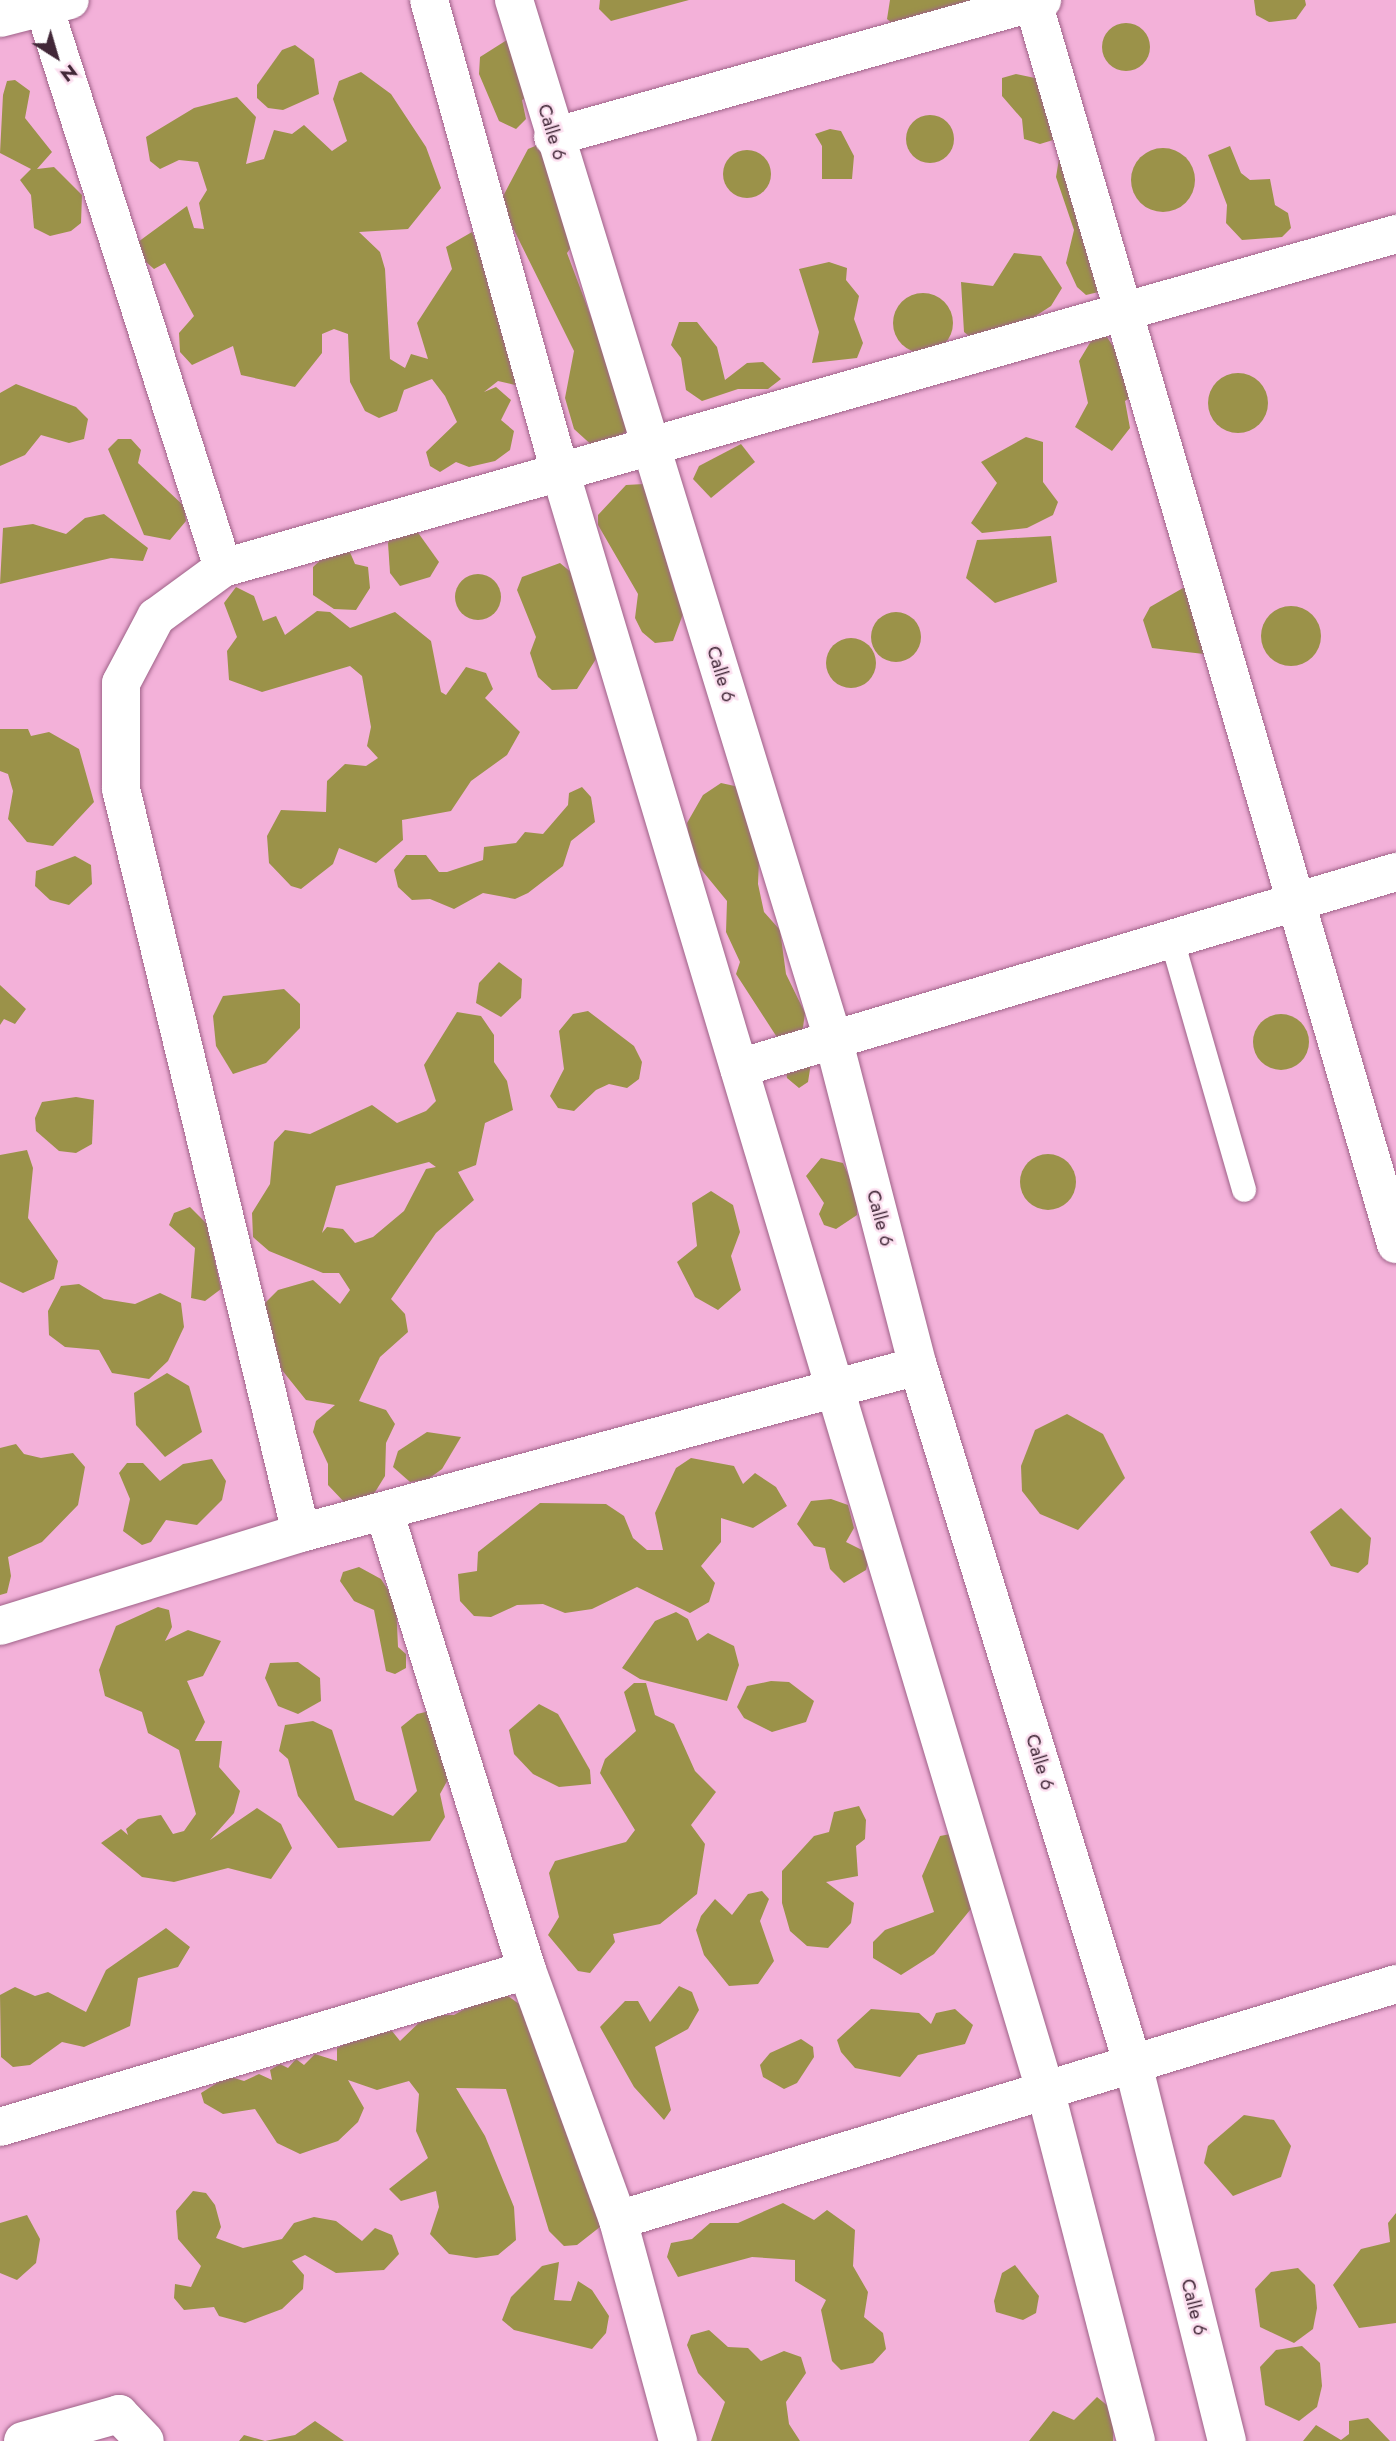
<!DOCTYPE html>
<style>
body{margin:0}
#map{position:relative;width:1396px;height:2441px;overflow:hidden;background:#f3b1d9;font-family:Jost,sans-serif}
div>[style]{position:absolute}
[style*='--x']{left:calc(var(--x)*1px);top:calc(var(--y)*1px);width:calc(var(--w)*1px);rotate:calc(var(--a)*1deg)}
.forest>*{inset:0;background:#9b9249}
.round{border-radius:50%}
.roads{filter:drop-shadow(0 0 2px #9e6288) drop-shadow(0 0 2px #9e6288)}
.lane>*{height:24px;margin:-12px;padding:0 12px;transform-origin:12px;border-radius:12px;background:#fff}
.street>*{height:38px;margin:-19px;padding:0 19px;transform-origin:19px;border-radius:19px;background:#fff}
span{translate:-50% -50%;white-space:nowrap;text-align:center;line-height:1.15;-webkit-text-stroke:5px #fce0f0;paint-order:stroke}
.street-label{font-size:19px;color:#422838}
.north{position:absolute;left:21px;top:21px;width:70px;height:70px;-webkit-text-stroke:5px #fce0f0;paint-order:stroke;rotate:143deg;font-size:19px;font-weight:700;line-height:28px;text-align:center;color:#422838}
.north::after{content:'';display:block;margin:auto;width:24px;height:32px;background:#422838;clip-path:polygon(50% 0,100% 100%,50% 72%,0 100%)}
</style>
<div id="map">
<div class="forest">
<div style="clip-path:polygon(600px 0,689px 0,611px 21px,599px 9px)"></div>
<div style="clip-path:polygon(890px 0,990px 0,900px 30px,887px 19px)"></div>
<div style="clip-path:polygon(1254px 0,1305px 0,1306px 5px,1296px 19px,1269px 22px,1256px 15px)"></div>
<div class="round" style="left:1102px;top:23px;width:48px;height:48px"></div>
<div style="clip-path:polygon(510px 38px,541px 90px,522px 100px,526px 119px,516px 129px,499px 121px,479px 74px,480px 57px)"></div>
<div style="clip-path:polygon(295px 45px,314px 59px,319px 94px,283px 110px,268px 108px,257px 98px,257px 85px,282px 50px)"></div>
<div style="clip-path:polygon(361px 72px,391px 94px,426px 147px,441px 188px,408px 229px,359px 232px,380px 252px,385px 269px,390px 359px,405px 368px,411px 354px,428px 359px,417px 323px,452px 269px,446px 247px,472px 232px,521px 351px,515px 385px,498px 381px,484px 392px,496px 387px,511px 400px,501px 420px,514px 431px,510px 450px,495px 461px,469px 467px,456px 462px,440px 472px,430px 466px,426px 452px,457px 422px,445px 396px,432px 379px,404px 390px,397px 411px,379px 418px,365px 411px,350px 382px,348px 334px,334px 329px,322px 334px,322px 353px,295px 387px,241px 375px,233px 346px,192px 365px,180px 352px,179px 333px,194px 316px,165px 263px,154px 269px,138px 255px,138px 242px,187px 206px,194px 228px,204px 229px,199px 203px,207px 190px,198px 162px,179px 160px,160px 169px,150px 161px,146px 137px,194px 108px,237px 97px,256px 117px,246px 164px,264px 159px,274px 130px,292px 134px,304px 125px,332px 151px,347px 141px,333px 99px,339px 81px)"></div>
<div style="clip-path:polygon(1016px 74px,1035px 78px,1046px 92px,1063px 137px,1040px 144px,1024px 139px,1022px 119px,1002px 96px,1002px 78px)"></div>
<div style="clip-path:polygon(15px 80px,30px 91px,25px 118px,52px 152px,37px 169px,54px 167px,82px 195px,81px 223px,71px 231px,50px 236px,34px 228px,31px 195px,20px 180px,31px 169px,0 153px,3px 95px,7px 81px)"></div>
<div class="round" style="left:906px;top:115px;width:48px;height:48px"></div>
<div style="clip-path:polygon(830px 129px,841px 131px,854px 156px,852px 179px,822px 179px,822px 146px,815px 134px)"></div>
<div style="clip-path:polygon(569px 132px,583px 231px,567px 253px,633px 428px,596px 449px,574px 429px,565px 398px,574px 351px,500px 202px,528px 149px)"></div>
<div style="clip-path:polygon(1230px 146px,1241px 173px,1250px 180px,1270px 179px,1275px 205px,1288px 213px,1291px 228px,1282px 237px,1242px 240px,1226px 223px,1227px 205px,1208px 155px)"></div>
<div class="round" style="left:1131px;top:148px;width:64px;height:64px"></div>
<div class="round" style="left:723px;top:150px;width:48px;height:48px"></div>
<div style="clip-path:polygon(1059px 159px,1120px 287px,1086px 295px,1077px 287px,1066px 263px,1074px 230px,1056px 177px)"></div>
<div style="clip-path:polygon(1014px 253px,1041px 256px,1062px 288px,1051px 306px,985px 349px,964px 332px,961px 282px,993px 286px)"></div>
<div style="clip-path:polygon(829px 262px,847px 268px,846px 280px,859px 296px,854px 319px,863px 343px,857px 358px,812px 363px,819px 332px,799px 269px)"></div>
<div class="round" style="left:893px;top:293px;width:60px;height:60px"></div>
<div style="clip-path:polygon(679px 322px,697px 322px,717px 347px,725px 380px,747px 363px,763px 362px,781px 379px,768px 389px,738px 389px,702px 401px,686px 390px,681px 358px,671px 345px)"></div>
<div style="clip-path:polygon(1105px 334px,1142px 390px,1125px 401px,1130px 428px,1112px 451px,1075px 427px,1088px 403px,1079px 361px,1094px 336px)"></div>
<div class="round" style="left:1208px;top:373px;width:60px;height:60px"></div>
<div style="clip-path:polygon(16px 384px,76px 407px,88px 419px,84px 439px,69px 443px,41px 435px,25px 455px,0 466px,0 393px)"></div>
<div style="clip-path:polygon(1026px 437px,1043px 442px,1043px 482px,1058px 502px,1053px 515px,1027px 528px,982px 533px,971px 523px,997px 483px,981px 462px)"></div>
<div style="clip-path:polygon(118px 439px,131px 439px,141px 450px,138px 463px,184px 506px,186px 521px,170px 540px,144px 535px,108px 449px)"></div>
<div style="clip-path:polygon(741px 444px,755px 462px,711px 498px,693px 479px,699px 466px)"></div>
<div style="clip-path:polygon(644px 484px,675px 591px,686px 606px,673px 641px,655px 643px,642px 632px,635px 618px,638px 594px,598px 525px,598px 515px,626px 485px)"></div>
<div style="clip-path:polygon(104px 514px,148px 548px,143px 561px,111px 558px,0 584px,3px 528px,33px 524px,66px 534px,85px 518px)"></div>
<div style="clip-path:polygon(414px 527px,439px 562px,430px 577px,400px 586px,390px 573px,388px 543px,391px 534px)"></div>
<div style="clip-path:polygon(1051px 536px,1057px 582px,995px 603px,966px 578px,977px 540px)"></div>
<div style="clip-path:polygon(349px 550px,355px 564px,368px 567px,370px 588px,356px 610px,334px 609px,313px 595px,313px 567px,325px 556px)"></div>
<div style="clip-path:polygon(560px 563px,578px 578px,596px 659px,577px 689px,552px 690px,538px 677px,530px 653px,536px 637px,517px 590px,522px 577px)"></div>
<div class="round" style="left:455px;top:574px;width:46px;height:46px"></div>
<div style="clip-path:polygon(236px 587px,254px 596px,263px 621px,276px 616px,285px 635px,317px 611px,330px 612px,350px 628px,395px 612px,431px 641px,441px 692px,446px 695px,466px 667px,486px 673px,493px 689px,485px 698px,520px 732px,507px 755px,471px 781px,451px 811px,402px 820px,403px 840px,376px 863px,339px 848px,333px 864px,301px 889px,291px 886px,269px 863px,267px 836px,281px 810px,326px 812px,327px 781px,345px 764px,366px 766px,378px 758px,367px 746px,371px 727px,362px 676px,350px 666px,262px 692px,229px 680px,227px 651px,237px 637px,224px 603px)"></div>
<div style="clip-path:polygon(1183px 588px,1191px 590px,1218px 679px,1204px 654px,1152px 648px,1143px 620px,1150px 607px)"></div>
<div class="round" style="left:1261px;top:606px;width:60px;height:60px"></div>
<div class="round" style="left:871px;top:612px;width:50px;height:50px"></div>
<div class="round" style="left:826px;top:638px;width:50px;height:50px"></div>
<div style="clip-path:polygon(0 729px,28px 729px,31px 736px,49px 732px,79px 749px,94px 802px,53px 846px,27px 842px,8px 819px,13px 791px,8px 774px,0 771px)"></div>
<div style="clip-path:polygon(721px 783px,762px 792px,758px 884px,764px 912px,780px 930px,786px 974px,805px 1013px,801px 1042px,811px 1063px,808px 1082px,799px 1088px,787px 1078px,782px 1045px,736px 974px,740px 962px,726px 932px,727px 901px,691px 857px,687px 823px,703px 795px)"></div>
<div style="clip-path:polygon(582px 787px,591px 797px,595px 822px,571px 841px,563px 866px,528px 893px,515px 899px,483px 893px,454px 909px,430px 899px,412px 900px,398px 887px,394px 870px,406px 855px,426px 855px,439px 872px,447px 872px,483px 860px,484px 847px,516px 843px,525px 832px,543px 834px,568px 805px,569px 793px)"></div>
<div style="clip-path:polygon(75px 856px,91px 865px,92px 884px,69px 905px,50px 900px,35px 886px,36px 871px)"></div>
<div style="clip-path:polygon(499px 962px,522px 979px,521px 998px,501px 1017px,476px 1003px,479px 983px)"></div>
<div style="clip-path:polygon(0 985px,26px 1009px,15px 1024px,4px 1019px,0 1025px)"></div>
<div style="clip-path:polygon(284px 989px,300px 1004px,300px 1028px,266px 1063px,233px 1074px,216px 1046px,213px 1016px,223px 996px)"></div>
<div style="clip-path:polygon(588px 1011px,634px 1046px,642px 1062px,639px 1079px,627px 1088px,609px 1084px,596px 1090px,574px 1111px,558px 1108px,550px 1096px,564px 1069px,559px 1031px,573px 1014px)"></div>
<div style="clip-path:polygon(evenodd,457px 1012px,481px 1016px,494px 1035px,494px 1062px,507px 1081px,513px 1110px,485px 1123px,476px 1165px,458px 1172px,474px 1200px,436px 1233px,391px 1299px,405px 1314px,408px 1332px,380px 1357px,359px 1401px,386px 1410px,395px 1424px,386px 1443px,385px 1476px,372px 1497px,345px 1503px,328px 1485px,328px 1464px,313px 1432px,316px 1421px,335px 1405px,306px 1400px,253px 1334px,264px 1304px,278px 1290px,313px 1280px,340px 1304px,350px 1290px,339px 1273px,323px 1273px,269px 1251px,253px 1237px,252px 1213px,270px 1184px,274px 1142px,285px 1130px,310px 1134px,372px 1105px,397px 1123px,426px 1111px,436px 1101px,424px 1065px,457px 1012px,429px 1162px,436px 1167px,426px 1169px,404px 1211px,373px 1237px,355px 1243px,343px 1229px,327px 1227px,322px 1233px,336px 1186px,429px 1162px)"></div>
<div class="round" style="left:1253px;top:1014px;width:56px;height:56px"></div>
<div style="clip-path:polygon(76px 1097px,94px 1100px,92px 1144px,76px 1153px,59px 1151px,36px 1131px,35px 1118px,42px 1102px)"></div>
<div style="clip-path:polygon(27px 1150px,33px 1168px,28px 1218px,58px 1261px,54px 1279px,23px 1293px,0 1282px,0 1155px)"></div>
<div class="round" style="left:1020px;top:1154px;width:56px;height:56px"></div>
<div style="clip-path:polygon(821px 1158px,843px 1163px,857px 1194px,857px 1215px,836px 1229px,824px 1225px,819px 1214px,824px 1203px,806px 1176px)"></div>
<div style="clip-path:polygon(711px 1191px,733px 1205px,740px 1232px,731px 1256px,741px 1290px,718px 1310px,695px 1297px,677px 1262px,697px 1246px,692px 1203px)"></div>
<div style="clip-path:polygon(190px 1207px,207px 1224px,221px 1289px,205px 1301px,191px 1298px,195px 1248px,169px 1225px,174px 1213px)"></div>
<div style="clip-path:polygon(79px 1284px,104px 1299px,135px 1304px,160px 1293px,181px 1303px,184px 1327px,168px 1361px,149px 1379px,112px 1373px,99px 1350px,65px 1347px,49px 1335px,48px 1311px,61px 1286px)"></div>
<div style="clip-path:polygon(167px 1373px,189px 1386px,202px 1432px,165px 1457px,136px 1425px,134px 1393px)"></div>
<div style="clip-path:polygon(1067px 1414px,1103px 1434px,1125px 1478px,1078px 1530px,1040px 1514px,1022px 1491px,1021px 1466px,1035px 1430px)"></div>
<div style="clip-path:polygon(427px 1432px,461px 1437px,442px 1469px,427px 1480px,410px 1482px,393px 1467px,398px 1451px)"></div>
<div style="clip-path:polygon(16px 1444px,24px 1454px,41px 1458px,73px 1453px,85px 1467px,78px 1505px,42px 1542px,8px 1557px,11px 1576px,7px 1593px,0 1595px,0 1448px)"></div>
<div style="clip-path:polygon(691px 1458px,734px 1466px,743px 1484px,755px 1473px,776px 1487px,787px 1506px,753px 1528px,721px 1518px,721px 1542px,701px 1566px,715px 1583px,709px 1602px,690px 1613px,637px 1587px,592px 1609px,565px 1613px,543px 1604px,517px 1605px,491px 1617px,474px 1616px,460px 1601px,458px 1574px,477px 1571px,478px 1552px,540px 1503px,606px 1504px,624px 1516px,633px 1538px,647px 1550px,663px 1550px,655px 1513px,676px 1468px)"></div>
<div style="clip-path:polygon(212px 1459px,226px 1481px,222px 1500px,197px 1525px,166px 1520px,151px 1542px,142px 1545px,123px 1531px,130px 1499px,119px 1473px,127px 1463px,143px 1463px,160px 1481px,183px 1464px)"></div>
<div style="clip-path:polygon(831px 1499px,848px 1505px,854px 1528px,846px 1542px,870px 1554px,866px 1570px,844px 1583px,830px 1569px,825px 1548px,814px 1546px,797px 1524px,811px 1501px)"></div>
<div style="clip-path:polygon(1341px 1508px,1371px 1538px,1368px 1564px,1358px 1573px,1331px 1566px,1310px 1532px)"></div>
<div style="clip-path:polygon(359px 1567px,381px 1579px,396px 1602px,398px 1647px,406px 1654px,406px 1668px,395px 1674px,386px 1671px,374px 1610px,354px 1601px,340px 1581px,343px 1572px)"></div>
<div style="clip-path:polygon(158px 1607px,169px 1610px,172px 1627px,165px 1641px,188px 1630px,221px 1641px,203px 1676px,187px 1681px,205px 1722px,195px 1741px,222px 1741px,219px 1767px,240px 1791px,234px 1813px,210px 1840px,257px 1808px,281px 1824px,292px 1848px,271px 1879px,228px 1868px,174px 1882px,142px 1877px,101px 1843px,121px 1829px,128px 1835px,126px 1829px,138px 1819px,161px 1815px,173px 1834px,184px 1831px,196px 1814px,179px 1750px,148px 1733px,142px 1712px,105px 1696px,99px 1670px,116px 1626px)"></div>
<div style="clip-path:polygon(676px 1612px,688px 1619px,697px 1641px,708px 1633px,734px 1646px,739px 1665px,727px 1701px,640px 1679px,622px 1668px,655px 1621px)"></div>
<div style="clip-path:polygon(298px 1662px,320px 1678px,321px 1701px,298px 1714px,278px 1706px,265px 1678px,270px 1663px)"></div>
<div style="clip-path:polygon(771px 1681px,789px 1682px,814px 1701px,806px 1722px,772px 1732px,744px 1718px,737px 1707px,747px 1686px)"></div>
<div style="clip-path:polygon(634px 1683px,646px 1683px,655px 1715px,674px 1724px,695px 1771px,716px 1792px,691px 1825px,705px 1844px,697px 1894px,660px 1924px,613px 1934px,615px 1942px,590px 1973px,578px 1971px,548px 1935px,559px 1917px,549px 1873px,555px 1861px,626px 1842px,635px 1830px,600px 1773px,605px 1759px,636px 1731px,624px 1692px)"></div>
<div style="clip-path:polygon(539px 1704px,558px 1714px,590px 1770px,591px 1784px,559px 1787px,533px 1774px,514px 1754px,509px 1730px)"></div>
<div style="clip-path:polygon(451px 1706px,451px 1774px,440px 1794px,445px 1817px,430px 1841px,338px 1848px,298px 1796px,288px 1759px,279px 1751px,285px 1725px,313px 1721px,332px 1730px,355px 1800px,393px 1816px,417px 1791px,401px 1727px,417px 1714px)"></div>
<div style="clip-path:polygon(859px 1806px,866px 1820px,865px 1839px,856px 1846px,858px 1876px,826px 1882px,854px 1903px,851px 1923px,828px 1948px,807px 1946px,790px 1931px,782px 1903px,782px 1871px,814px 1836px,829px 1832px,834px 1812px)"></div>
<div style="clip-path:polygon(956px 1833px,975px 1904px,934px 1954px,901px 1975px,873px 1958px,873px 1942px,885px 1930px,934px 1912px,922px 1876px,940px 1836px)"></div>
<div style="clip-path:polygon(762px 1891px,769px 1899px,760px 1921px,774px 1961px,758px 1984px,729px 1986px,704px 1955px,696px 1930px,701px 1916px,715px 1899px,732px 1915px,748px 1894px)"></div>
<div style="clip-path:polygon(166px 1928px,190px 1947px,178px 1967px,138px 1978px,130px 2026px,84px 2047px,62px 2042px,30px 2065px,13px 2067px,1px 2057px,0 1995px,15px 1987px,35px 1996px,48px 1992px,86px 2012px,106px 1970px)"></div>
<div style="clip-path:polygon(679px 1986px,692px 1992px,699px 2010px,688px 2029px,655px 2047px,671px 2110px,664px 2120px,634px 2087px,600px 2027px,625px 2001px,638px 2001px,650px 2022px)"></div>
<div style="clip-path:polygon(489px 1995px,508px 1996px,540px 2019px,605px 2223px,577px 2245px,564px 2246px,549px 2231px,506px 2089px,456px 2088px,485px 2136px,514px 2207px,516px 2240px,498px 2255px,476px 2258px,449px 2254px,430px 2234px,439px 2207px,436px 2191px,401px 2201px,389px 2189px,428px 2158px,416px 2131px,419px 2094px,409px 2081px,377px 2090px,348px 2080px,364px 2108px,358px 2122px,338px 2141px,300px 2154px,277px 2143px,255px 2109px,223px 2114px,204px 2103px,201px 2093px,228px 2076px,244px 2081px,259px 2074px,272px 2080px,270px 2070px,280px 2064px,288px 2068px,296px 2059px,304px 2065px,315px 2054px,337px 2061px,337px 2048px,361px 2036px,392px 2031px,400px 2041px,427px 2015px,454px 2015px)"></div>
<div style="clip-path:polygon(871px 2009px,919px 2013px,931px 2024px,936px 2013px,955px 2009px,973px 2025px,965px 2044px,918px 2055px,900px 2077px,855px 2068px,841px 2052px,837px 2040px)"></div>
<div style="clip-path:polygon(801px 2039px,813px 2047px,814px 2057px,797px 2083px,784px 2089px,763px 2077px,760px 2065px,770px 2053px)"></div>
<div style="clip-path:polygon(1244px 2115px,1274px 2120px,1291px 2146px,1281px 2177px,1233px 2196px,1204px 2163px,1208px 2146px)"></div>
<div style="clip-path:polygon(193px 2191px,206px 2193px,215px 2205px,221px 2227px,216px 2238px,243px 2248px,282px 2239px,294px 2223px,314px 2217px,336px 2221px,362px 2241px,375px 2228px,392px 2235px,399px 2254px,384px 2270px,336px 2273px,305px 2255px,292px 2261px,304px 2275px,303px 2289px,282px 2309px,245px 2323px,219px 2316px,214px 2307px,184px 2310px,174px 2298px,175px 2284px,191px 2287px,201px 2266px,178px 2239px,176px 2211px)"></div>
<div style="clip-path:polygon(783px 2203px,814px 2220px,827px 2210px,855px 2230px,853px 2266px,868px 2292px,864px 2317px,883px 2333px,886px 2349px,873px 2363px,841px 2370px,832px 2361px,821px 2310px,826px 2300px,795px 2281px,795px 2260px,752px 2257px,678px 2277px,667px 2257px,671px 2243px,692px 2239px,710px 2223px,738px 2223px)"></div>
<div style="clip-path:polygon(1396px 2213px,1396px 2323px,1359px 2328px,1333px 2285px,1361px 2249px,1390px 2242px,1388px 2223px)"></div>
<div style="clip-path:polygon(27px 2215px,40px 2239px,36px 2263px,17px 2280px,0 2273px,0 2223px)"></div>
<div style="clip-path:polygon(559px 2262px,554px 2300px,571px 2301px,578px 2281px,592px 2290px,609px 2316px,606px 2333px,592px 2349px,514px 2330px,502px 2320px,511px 2297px,542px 2266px)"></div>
<div style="clip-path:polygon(1015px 2265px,1039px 2296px,1036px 2313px,1023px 2320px,996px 2312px,994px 2301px,1002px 2273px)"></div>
<div style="clip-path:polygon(1298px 2268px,1315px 2285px,1317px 2308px,1313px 2329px,1294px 2343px,1260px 2327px,1255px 2289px,1271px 2272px)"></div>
<div style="clip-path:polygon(709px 2330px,728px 2347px,748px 2348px,761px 2361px,784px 2351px,801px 2357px,806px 2373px,786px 2402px,789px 2424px,800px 2441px,711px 2441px,725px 2402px,698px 2373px,687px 2345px,691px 2335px)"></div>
<div style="clip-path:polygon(1302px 2346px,1320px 2363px,1322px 2386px,1317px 2407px,1299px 2421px,1265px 2405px,1260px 2367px,1276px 2350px)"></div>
<div style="clip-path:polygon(1097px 2397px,1114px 2411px,1113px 2441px,1029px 2441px,1053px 2411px,1074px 2420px)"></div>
<div style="clip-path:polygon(1368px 2418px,1390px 2441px,1303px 2441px,1316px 2425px,1341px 2440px,1349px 2434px,1349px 2421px)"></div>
<div style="clip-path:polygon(315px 2421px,344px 2441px,239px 2441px,244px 2435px,265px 2441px,295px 2435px)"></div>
</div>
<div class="roads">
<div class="lane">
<div style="--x:1172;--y:940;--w:260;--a:73.9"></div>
</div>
<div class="street">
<div style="--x:429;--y:0;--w:489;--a:74.5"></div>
<div style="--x:560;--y:471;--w:1693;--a:73.32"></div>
<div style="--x:1046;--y:2093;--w:359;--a:75.5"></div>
<div style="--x:514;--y:0;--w:1090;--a:72.93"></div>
<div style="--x:834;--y:1042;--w:335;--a:75.5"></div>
<div style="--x:918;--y:1366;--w:734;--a:72.9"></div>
<div style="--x:1134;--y:2068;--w:384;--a:76"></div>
<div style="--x:1033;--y:2;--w:1294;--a:73.71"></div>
<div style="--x:44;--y:7;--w:589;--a:72.3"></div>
<div style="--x:0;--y:18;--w:72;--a:-14.4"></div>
<div style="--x:553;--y:137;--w:508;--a:-15.65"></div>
<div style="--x:739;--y:1068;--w:686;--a:-16.61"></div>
<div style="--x:384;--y:1511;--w:481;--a:72.7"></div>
<div style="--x:527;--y:1970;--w:266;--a:70"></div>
<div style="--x:618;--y:2220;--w:229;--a:74.8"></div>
<div style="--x:301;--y:1533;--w:765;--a:-103.6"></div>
<div style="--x:121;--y:789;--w:106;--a:-90"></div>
<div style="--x:121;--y:683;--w:75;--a:-62.1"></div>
<div style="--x:156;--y:617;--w:83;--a:-36.2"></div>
<div style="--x:223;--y:568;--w:1220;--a:-15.89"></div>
<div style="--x:0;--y:1626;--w:315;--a:-17.2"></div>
<div style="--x:301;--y:1533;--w:639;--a:-15.15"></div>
<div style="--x:0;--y:2127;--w:550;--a:-16.59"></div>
<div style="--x:618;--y:2220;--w:813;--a:-16.87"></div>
<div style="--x:23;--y:2441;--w:100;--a:-15.7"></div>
<div style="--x:119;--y:2414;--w:37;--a:46"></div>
</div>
</div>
<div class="street-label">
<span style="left:552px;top:132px;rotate:73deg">Calle 6</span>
<span style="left:721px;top:674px;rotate:73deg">Calle 6</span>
<span style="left:880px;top:1218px;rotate:75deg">Calle 6</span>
<span style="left:1040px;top:1762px;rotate:73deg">Calle 6</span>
<span style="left:1194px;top:2307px;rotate:76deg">Calle 6</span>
</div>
<div class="north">N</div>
</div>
